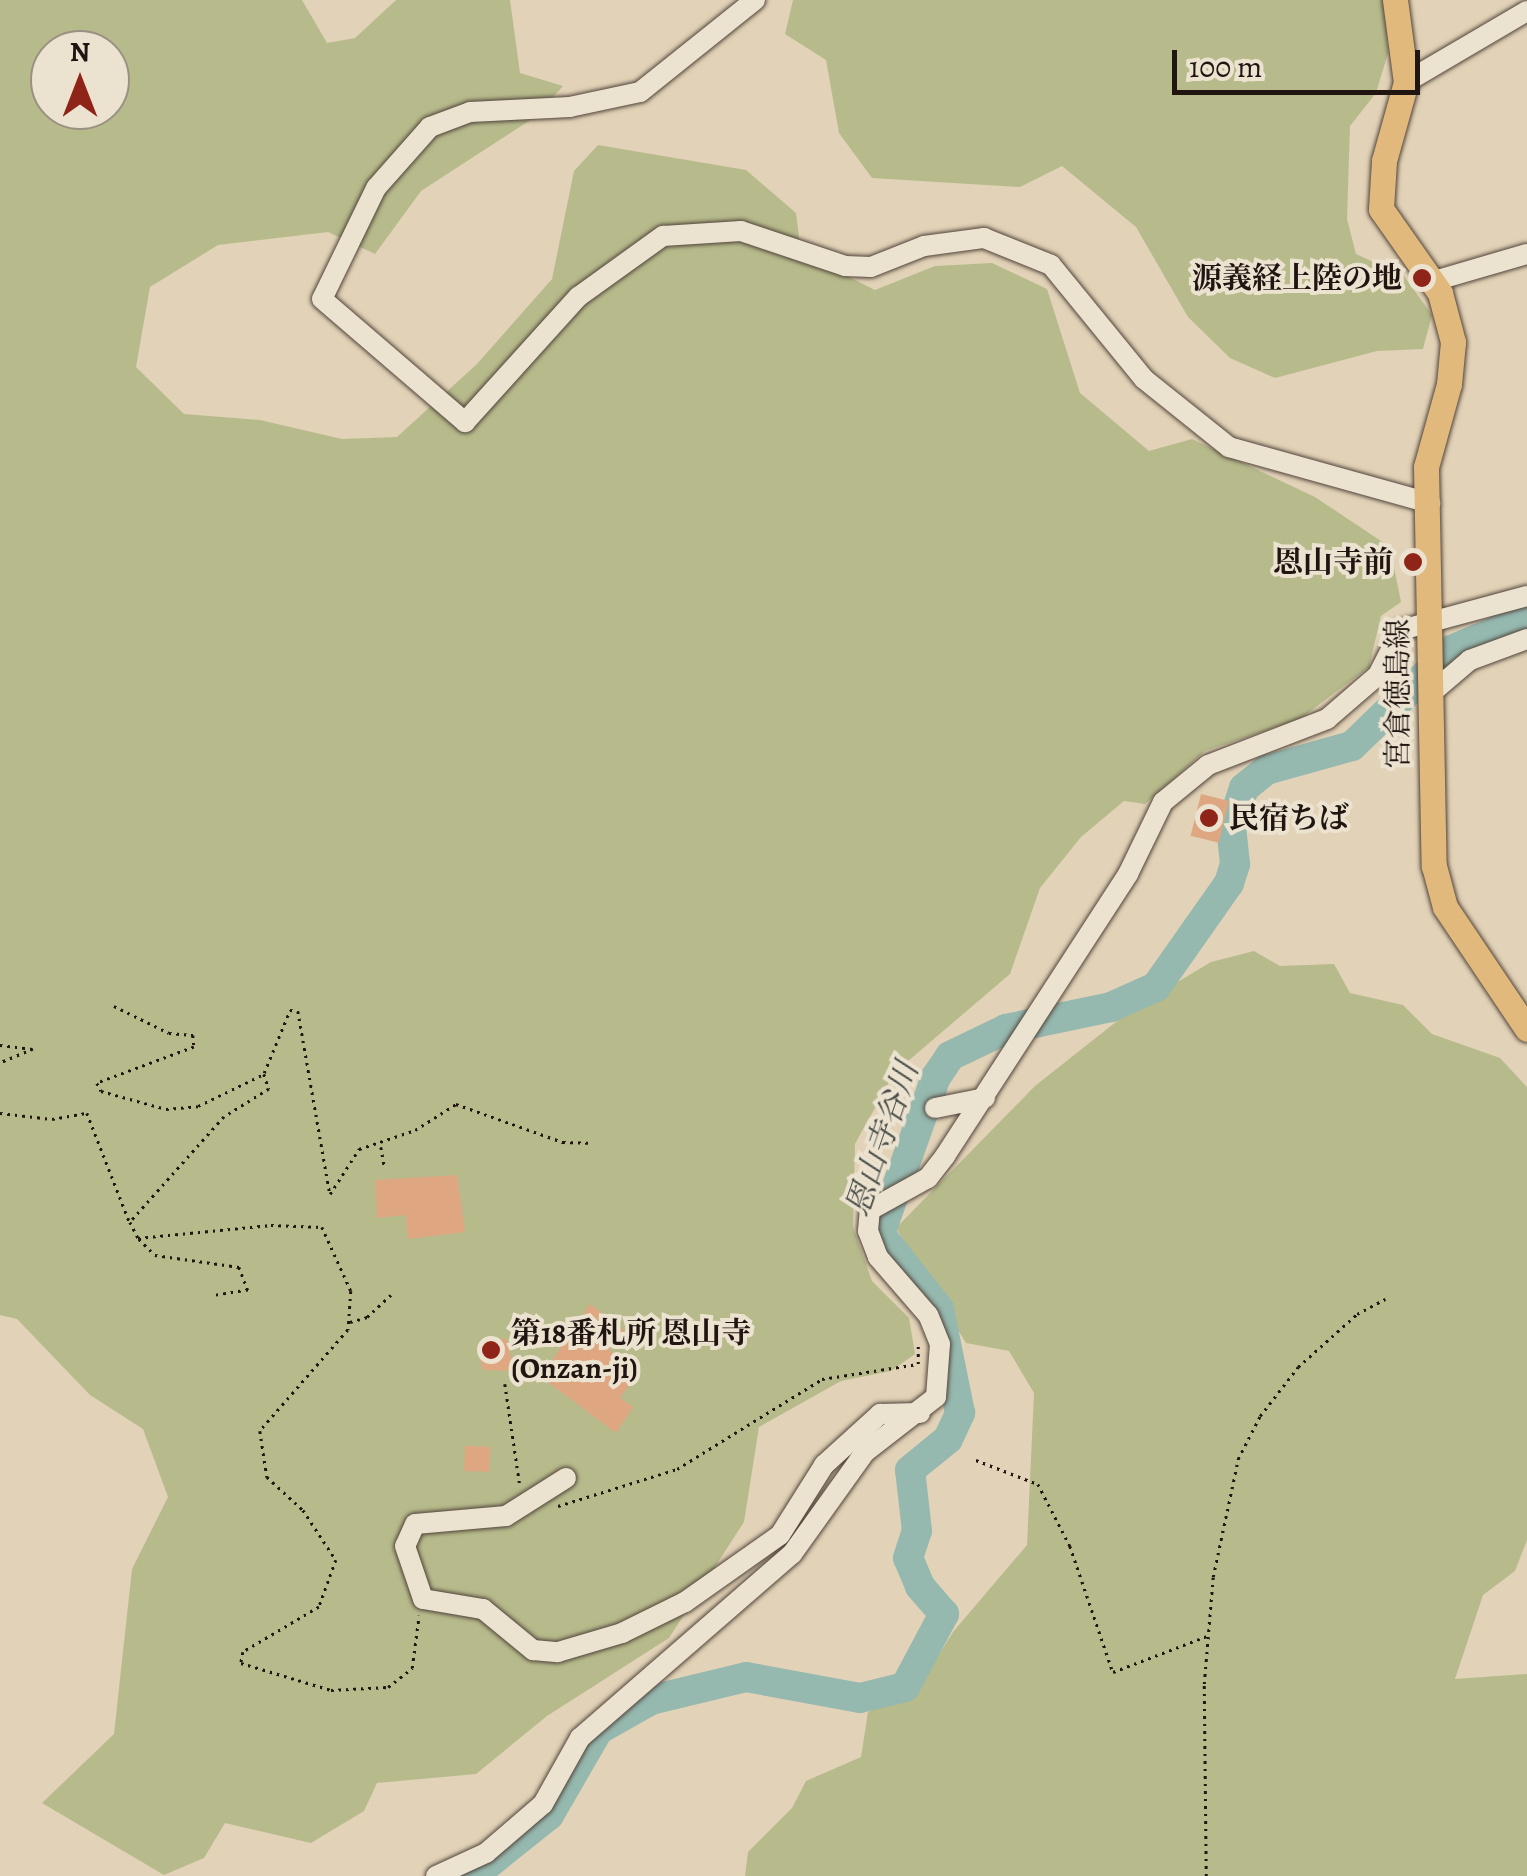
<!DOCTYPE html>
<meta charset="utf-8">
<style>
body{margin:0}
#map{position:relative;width:1527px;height:1876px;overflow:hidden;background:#e2d2b7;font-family:Alegreya,"Noto Serif JP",serif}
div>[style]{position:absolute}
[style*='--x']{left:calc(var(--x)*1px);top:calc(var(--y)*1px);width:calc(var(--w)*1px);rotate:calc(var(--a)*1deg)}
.green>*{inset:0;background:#b7bb8c}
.river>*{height:30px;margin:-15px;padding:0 15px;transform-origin:15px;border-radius:15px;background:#95b8af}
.building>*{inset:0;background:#dea781;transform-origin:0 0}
.path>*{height:2.5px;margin-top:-1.25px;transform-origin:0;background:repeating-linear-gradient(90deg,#211511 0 2.5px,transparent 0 7.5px)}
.roads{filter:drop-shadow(0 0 2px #51443a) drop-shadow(0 0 2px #51443a)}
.minor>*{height:20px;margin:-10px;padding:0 10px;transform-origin:10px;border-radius:10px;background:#ece2d0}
.major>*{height:25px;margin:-12.5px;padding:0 12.5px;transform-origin:12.5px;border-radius:12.5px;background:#e1b97c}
.dots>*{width:28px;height:28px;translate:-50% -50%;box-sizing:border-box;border:5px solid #ece2d0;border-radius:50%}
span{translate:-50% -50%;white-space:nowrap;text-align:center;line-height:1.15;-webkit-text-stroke:8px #ece2d0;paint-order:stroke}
.poi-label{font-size:30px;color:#211511;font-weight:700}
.right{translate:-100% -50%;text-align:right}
.left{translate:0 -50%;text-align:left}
.street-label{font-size:30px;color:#211511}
.water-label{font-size:32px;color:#4a4e48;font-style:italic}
.north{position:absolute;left:30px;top:30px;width:100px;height:100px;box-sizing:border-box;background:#ece2d0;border:2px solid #9b9084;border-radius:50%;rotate:0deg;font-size:28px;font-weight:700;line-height:40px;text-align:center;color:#211511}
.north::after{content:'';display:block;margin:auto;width:35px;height:45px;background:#8f2418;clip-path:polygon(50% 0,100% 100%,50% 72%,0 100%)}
.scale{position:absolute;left:1172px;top:50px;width:248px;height:45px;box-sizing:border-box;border:5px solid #211511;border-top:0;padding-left:12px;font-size:30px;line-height:35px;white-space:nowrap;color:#211511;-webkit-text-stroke:8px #ece2d0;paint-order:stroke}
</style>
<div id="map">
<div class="green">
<div style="clip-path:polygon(evenodd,0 0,302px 0,327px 43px,355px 38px,396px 0,510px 0,520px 73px,563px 86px,535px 117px,421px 191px,375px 254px,328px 232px,218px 245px,150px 287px,136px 367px,184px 414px,260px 420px,342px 439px,397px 437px,477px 364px,552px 279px,574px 171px,598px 145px,746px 170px,796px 213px,801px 253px,875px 290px,935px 266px,992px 263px,1047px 289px,1080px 393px,1149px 451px,1192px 439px,1315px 497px,1390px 547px,1401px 602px,1381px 616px,1369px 667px,1300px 719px,1205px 751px,1145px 804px,1124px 801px,1081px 837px,1040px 888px,1010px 974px,894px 1073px,855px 1144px,853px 1227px,872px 1281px,909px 1318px,915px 1354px,891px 1371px,841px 1381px,759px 1427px,744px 1522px,669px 1638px,547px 1716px,476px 1774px,377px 1783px,364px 1811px,311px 1843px,225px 1823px,204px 1858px,164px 1875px,42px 1803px,114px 1734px,132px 1569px,168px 1497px,143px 1429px,90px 1395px,17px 1319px,0 1315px,0 0,50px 50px,110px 50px,110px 110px,50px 110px,50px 50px)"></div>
<div style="clip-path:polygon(793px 0,1385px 0,1388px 53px,1376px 93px,1350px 126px,1347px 219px,1356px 254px,1404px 276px,1432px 315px,1423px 349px,1377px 351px,1275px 378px,1230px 358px,1188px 317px,1136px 227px,1062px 166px,1020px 187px,872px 178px,839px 133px,826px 60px,785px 34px)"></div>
<div style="clip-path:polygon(1254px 951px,1280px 966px,1334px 964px,1350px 993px,1403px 1005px,1432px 1034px,1500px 1058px,1527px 1087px,1527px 1540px,1515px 1571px,1483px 1595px,1455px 1679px,1527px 1674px,1527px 1876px,745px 1876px,748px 1852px,792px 1808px,806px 1781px,861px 1757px,868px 1712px,917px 1690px,953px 1632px,1027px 1545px,1034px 1393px,1009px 1351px,966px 1343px,896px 1228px,1035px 1086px,1131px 1010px,1211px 962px)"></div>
</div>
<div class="river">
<div style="--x:473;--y:1876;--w:97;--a:-38.8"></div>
<div style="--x:549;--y:1815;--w:98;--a:-60"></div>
<div style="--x:598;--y:1730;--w:61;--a:-29.5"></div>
<div style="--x:651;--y:1700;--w:98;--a:-13.6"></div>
<div style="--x:746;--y:1677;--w:116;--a:10.4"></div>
<div style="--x:860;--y:1698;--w:46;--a:-13.7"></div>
<div style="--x:905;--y:1687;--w:83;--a:-61.9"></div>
<div style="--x:944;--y:1614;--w:37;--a:-131"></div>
<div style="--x:920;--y:1586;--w:30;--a:-113"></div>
<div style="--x:908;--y:1558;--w:28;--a:-72"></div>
<div style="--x:917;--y:1531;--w:61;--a:-96.5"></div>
<div style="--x:910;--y:1470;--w:49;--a:-39.2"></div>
<div style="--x:948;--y:1439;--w:29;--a:-65"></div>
<div style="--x:960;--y:1413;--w:106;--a:-101.4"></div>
<div style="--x:939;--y:1309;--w:95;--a:-128.2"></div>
<div style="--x:880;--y:1234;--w:167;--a:-70.4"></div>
<div style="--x:936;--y:1077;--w:25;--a:-56"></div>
<div style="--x:950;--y:1056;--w:62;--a:-25.7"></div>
<div style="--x:1006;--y:1029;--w:107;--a:-11.8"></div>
<div style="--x:1111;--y:1007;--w:49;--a:-24"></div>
<div style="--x:1156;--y:987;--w:127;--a:-54.9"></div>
<div style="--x:1229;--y:883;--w:20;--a:-72"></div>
<div style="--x:1235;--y:864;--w:36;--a:-96"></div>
<div style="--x:1231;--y:828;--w:42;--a:-72"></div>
<div style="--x:1244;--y:788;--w:28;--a:-39"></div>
<div style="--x:1266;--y:770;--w:89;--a:-15.6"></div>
<div style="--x:1352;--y:746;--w:138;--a:-44.1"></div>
<div style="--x:1451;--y:650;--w:82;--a:-22.8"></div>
</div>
<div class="building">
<div style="left:1201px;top:794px;width:29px;height:43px;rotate:14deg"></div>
<div style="clip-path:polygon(457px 1175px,465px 1232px,408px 1239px,406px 1215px,377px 1218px,375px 1180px)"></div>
<div style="clip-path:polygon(590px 1304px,625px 1331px,609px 1350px,639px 1371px,620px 1398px,633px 1407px,616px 1433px,541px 1377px)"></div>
<div style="clip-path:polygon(506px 1338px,515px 1371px,483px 1370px,477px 1345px)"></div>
<div style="left:465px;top:1446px;width:25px;height:25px;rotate:2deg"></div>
</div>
<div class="path">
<div style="--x:114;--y:1006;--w:61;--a:26.1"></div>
<div style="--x:169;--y:1033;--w:24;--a:5"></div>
<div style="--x:193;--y:1035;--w:12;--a:85"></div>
<div style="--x:194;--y:1047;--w:103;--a:159.6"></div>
<div style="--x:97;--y:1083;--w:9;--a:63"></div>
<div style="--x:101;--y:1091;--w:67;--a:15.5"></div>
<div style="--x:166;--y:1109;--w:32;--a:-5"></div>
<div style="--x:198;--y:1106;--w:73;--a:-25.9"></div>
<div style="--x:264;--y:1074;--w:16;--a:72"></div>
<div style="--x:269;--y:1089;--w:53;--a:148.1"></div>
<div style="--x:224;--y:1117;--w:141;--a:131.8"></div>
<div style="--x:130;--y:1222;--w:18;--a:63"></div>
<div style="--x:138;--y:1238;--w:134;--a:-5.6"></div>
<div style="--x:271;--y:1225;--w:51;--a:2.2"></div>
<div style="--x:322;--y:1227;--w:70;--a:65.6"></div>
<div style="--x:351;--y:1291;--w:39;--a:94"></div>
<div style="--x:348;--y:1330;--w:134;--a:131.1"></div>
<div style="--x:260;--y:1431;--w:47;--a:81.3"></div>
<div style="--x:267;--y:1477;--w:49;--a:42.5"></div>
<div style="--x:303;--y:1510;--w:60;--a:56.6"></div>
<div style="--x:336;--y:1560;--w:50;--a:109.9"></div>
<div style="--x:319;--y:1607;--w:88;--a:149.4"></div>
<div style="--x:243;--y:1652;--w:11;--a:100"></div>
<div style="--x:241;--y:1663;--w:94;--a:16.7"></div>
<div style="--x:331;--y:1690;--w:57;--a:-3"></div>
<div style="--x:388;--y:1687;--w:31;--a:-38"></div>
<div style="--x:412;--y:1668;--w:53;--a:-82.5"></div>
<div style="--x:0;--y:1045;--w:33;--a:7"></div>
<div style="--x:33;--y:1049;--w:36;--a:157"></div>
<div style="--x:264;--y:1073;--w:68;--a:-67.6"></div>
<div style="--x:290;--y:1010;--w:8;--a:7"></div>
<div style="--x:298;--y:1011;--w:186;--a:80.1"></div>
<div style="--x:330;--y:1194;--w:54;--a:-57.2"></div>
<div style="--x:359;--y:1149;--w:59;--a:-18.7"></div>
<div style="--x:415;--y:1130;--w:49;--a:-32.4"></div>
<div style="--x:456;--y:1104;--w:114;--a:19.6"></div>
<div style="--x:563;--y:1142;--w:25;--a:2"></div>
<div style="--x:0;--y:1113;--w:52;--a:6.6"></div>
<div style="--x:52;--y:1119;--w:36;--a:-10"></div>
<div style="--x:87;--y:1113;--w:116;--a:68.7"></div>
<div style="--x:381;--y:1147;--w:22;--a:80"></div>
<div style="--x:139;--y:1239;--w:23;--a:45"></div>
<div style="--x:155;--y:1255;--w:85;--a:8.1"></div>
<div style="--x:239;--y:1267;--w:25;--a:69"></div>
<div style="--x:248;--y:1290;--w:36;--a:171"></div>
<div style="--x:350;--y:1322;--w:18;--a:-16"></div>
<div style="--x:367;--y:1317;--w:35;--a:-43"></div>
<div style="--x:505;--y:1384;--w:103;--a:81.6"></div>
<div style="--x:976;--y:1460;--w:66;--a:21.2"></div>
<div style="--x:1038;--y:1484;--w:70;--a:62.7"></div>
<div style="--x:1070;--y:1546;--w:133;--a:71.2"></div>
<div style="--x:1113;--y:1672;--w:101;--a:-21"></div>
<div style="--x:558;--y:1506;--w:125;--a:-17.3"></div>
<div style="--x:677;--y:1469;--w:171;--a:-31.8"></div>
<div style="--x:822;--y:1379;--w:97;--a:-8.9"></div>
<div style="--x:918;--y:1364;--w:19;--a:-90"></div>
<div style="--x:1206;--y:1876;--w:192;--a:-90.6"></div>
<div style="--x:1204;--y:1684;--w:107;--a:-85.2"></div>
<div style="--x:1213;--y:1577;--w:121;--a:-78"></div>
<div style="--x:1238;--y:1459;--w:48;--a:-62.9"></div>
<div style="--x:1260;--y:1416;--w:62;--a:-52.2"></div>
<div style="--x:1298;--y:1367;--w:79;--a:-41.9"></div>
<div style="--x:1357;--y:1314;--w:32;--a:-28"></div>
</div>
<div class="roads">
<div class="minor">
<div style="--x:755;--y:0;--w:147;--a:141.3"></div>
<div style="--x:640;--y:92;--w:72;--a:167.9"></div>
<div style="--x:570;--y:107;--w:100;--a:177.1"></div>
<div style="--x:470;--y:112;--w:43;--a:159.4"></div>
<div style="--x:430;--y:127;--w:81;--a:131.5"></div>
<div style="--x:376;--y:188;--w:123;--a:115.9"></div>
<div style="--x:322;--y:299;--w:189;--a:40.7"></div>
<div style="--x:465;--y:422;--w:169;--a:-47.9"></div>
<div style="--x:578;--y:297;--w:105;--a:-35.7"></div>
<div style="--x:663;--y:236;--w:78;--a:-3.7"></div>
<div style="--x:741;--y:231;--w:110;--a:18.6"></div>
<div style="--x:845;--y:266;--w:26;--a:2"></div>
<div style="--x:871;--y:267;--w:57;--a:-21.6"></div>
<div style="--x:924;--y:246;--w:61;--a:-7.6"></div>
<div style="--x:984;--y:238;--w:72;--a:21.9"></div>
<div style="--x:1051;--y:265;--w:147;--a:50.8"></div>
<div style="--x:1144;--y:379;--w:109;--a:38.7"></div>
<div style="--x:1229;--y:447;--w:209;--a:15.6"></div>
<div style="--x:1406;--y:82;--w:140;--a:-30.4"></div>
<div style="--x:1434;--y:281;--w:97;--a:-16.2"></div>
<div style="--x:1429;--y:695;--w:54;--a:-40.5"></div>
<div style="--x:1470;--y:660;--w:61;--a:-20.2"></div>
<div style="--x:935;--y:1108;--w:51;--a:-11.3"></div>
<div style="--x:566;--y:1478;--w:71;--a:147.7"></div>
<div style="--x:506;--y:1516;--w:91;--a:175"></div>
<div style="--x:415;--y:1524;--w:24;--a:114"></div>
<div style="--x:405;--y:1546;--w:56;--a:71.2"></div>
<div style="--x:423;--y:1599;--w:61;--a:9.5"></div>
<div style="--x:483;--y:1609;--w:65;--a:39.4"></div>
<div style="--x:533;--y:1650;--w:25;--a:5"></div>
<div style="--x:558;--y:1652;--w:67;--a:-16.5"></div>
<div style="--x:622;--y:1633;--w:70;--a:-26.2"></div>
<div style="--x:685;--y:1602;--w:116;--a:-35.2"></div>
<div style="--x:780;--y:1535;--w:83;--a:-57.8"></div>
<div style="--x:824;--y:1465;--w:76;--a:-42.3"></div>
<div style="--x:880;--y:1414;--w:40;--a:-1.4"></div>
<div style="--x:436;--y:1876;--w:55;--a:-24.7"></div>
<div style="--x:486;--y:1853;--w:75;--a:-40.7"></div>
<div style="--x:543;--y:1804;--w:76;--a:-60.7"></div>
<div style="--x:580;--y:1738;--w:281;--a:-41"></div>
<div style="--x:792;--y:1554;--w:125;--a:-54.4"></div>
<div style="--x:865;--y:1452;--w:90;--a:-37.8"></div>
<div style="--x:936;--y:1397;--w:53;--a:-85.7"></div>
<div style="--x:940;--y:1344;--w:31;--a:-112"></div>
<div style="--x:928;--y:1315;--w:77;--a:-130.8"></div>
<div style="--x:878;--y:1257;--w:28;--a:-111"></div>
<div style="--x:868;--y:1231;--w:21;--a:-85"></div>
<div style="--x:870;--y:1210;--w:66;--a:-28.9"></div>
<div style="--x:928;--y:1178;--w:28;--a:-52"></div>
<div style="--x:945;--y:1156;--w:336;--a:-57"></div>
<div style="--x:1128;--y:874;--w:80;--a:-64.1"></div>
<div style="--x:1163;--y:802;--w:58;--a:-39.4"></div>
<div style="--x:1208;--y:765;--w:128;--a:-21.1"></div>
<div style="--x:1327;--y:719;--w:67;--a:-40.8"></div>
<div style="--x:1378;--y:675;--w:51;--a:-62.9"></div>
<div style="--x:1401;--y:630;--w:131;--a:-15.1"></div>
</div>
<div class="major">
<div style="--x:1395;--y:0;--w:83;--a:82.4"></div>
<div style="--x:1406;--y:82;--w:82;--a:105.6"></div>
<div style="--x:1384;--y:161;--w:48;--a:93.6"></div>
<div style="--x:1381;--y:209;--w:103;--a:54.9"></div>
<div style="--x:1440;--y:293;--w:51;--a:75.1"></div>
<div style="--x:1453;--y:342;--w:42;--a:95.4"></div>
<div style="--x:1449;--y:384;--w:86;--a:105.5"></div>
<div style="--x:1426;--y:467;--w:399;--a:88.9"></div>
<div style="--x:1434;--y:866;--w:42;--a:75"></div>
<div style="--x:1445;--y:907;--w:147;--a:56.1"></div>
</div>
</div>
<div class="dots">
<div style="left:1422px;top:278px;background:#8f2418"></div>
<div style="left:1413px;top:562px;background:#8f2418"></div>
<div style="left:1209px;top:818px;background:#8f2418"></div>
<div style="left:491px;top:1350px;background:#8f2418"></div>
</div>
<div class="poi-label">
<span class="right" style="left:1402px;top:278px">源義経上陸の地</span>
<span class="right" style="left:1393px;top:562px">恩山寺前</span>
<span class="left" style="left:1229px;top:818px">民宿ちば</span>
<span class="left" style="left:511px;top:1350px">第18番札所 恩山寺<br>(Onzan-ji)</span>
</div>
<div class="street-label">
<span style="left:1398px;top:694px;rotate:-90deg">宮倉徳島線</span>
</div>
<div class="water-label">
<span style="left:882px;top:1139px;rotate:-71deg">恩山寺谷川</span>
</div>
<div class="north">N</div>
<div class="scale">100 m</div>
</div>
